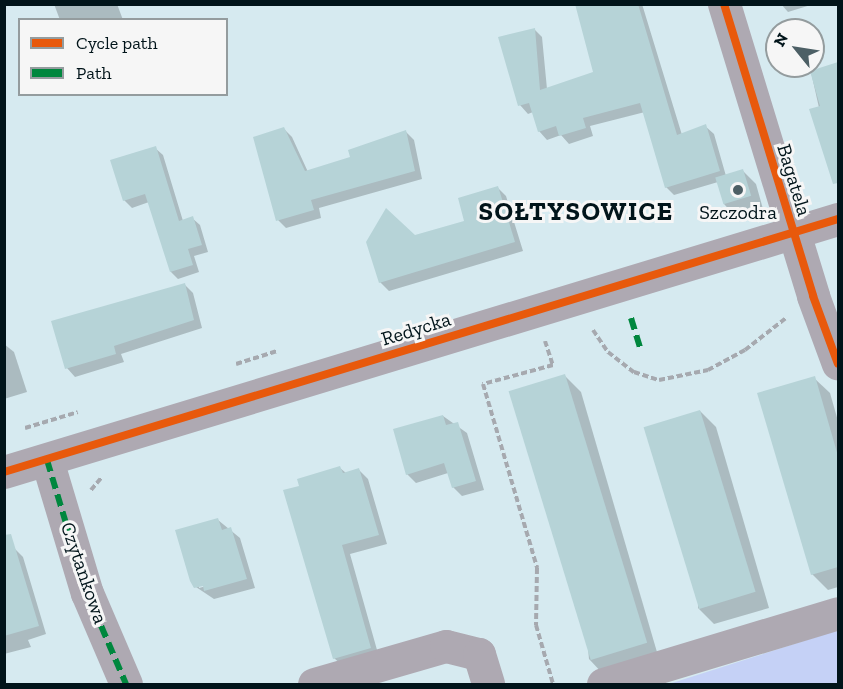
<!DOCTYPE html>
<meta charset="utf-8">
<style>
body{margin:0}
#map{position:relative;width:843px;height:689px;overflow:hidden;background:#d6eaf0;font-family:"Zilla Slab",serif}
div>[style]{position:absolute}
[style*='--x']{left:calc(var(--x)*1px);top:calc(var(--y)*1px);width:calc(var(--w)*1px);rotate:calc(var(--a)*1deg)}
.green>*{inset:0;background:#c5d1f6}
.shadow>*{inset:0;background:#0003}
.building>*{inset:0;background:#b6d3d7;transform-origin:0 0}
.path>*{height:4px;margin-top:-2px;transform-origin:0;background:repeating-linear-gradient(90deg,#a6a9af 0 6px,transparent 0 9px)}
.minor>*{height:33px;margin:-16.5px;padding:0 16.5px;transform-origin:16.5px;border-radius:16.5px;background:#aea9b2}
.quiet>*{height:6px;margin-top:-3px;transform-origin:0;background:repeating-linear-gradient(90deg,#00873e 0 12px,transparent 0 18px)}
.cycleway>*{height:8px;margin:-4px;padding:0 4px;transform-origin:4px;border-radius:4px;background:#e8590c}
.dots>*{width:16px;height:16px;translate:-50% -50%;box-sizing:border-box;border:3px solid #f6f6f6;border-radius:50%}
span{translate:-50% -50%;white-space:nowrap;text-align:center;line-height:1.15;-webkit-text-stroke:6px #f6f6f6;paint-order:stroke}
.street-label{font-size:20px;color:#01141a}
.poi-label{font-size:20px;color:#01141a}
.district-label{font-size:26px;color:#01141a;font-weight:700;letter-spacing:1.5px}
.frame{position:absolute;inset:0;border:6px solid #01141a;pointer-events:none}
.legend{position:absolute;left:18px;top:18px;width:210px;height:78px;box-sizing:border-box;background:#f6f6f6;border:2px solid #949c9e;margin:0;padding:8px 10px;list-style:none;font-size:18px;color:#01141a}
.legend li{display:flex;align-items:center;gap:12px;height:30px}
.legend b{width:30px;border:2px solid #949c9e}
.north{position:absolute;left:765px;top:18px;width:60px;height:60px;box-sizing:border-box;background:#f6f6f6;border:2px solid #949c9e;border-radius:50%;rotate:300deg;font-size:16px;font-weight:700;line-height:24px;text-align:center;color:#01141a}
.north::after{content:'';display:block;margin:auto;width:21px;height:27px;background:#4c5f65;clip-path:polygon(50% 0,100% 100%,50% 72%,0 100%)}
</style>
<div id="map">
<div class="green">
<div style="clip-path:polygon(838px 630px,838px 684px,669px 684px)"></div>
</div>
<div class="shadow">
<div style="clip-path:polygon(54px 4px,117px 4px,123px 20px,60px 20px)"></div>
<div style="clip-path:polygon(577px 4px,642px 4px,682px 135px,705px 126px,714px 134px,726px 176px,743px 171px,756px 184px,763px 209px,736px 217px,724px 204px,718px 182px,674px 195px,666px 187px,645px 112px,590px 126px,593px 136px,569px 144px,561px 135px,547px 140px,539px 131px,533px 112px,528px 114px,520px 105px,534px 29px,542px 37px,547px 89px,594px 73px)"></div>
<div style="clip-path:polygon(781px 4px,814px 4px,788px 12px)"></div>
<div style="clip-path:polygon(838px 64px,838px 145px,828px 148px,811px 72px)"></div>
<div style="clip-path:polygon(284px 129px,292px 137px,308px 172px,352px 158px,406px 132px,414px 140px,422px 179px,319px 208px,321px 218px,286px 228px,278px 220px)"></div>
<div style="clip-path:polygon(155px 148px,163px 155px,183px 221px,192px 218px,200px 225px,208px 252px,194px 256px,199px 272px,178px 279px,171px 272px,149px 202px,132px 208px,124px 200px)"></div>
<div style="clip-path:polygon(497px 187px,506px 196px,523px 251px,389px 291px,380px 282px,415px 237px,466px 222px)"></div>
<div style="clip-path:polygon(185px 285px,193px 293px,202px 328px,121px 354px,124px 362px,75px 377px,67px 368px)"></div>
<div style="clip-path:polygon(4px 344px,14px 352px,27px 392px,4px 399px)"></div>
<div style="clip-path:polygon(565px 376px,581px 392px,659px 659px,604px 675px,589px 659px)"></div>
<div style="clip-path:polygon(814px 378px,830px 393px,838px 421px,838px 587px,828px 590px,812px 574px)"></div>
<div style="clip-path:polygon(700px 411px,716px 427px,769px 608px,714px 624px,698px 608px)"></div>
<div style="clip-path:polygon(443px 416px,467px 433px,484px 490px,462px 496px,453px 487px,448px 473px,416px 483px,407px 474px)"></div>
<div style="clip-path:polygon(340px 468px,346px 473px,359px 470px,368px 479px,387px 544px,350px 554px,379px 657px,344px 667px,334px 658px,301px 488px)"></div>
<div style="clip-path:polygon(evenodd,218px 520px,240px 538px,255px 588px,214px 599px,196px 587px,218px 520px,199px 585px,210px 585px,199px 588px,199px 585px)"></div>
<div style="clip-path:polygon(15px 549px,23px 557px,46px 634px,28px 640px,31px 647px,4px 654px,4px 552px)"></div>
</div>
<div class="building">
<div style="clip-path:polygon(575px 4px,638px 4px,677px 135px,706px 124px,720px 171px,665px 188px,640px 103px,583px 118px,586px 128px,559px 136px,556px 126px,538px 132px,529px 103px,518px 106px,498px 37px,535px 28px,540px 90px,593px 72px)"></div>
<div style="clip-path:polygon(838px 62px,838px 183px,833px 184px,809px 109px,820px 106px,810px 71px)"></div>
<div style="clip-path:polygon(284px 127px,305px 171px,350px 157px,348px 150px,406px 130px,415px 171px,311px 200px,314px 210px,276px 221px,253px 137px)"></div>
<div style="clip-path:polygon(156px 146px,179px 221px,193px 216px,202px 245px,188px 249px,193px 265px,170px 272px,145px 194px,123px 201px,110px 160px)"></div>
<div style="left:743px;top:169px;width:28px;height:29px;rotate:73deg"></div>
<div style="clip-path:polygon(498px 186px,515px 242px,379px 283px,366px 242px,386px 208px,415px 235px,464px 221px,458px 198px)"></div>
<div style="clip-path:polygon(185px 283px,194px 320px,114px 346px,116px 354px,65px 369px,51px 321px)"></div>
<div style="left:565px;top:374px;width:281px;height:59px;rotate:73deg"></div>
<div style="clip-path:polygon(815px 376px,838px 456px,838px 567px,811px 575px,757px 393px)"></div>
<div style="left:700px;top:410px;width:190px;height:59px;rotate:73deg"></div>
<div style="clip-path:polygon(443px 415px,446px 425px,458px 422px,476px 481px,452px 488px,444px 463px,406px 475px,393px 429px)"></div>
<div style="clip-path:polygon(340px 466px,343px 473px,359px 468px,379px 535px,342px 545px,371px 648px,333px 659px,283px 490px,299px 486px,297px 479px)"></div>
<div style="clip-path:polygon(218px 518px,222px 530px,231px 527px,247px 579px,204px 591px,203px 586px,194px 588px,190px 581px,175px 530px)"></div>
<div style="clip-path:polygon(11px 534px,39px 626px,4px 636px,4px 535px)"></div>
</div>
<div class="path">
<div style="--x:593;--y:330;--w:27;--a:56"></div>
<div style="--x:608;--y:352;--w:33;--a:38"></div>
<div style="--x:634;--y:372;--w:26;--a:18"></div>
<div style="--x:659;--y:380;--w:50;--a:-11.5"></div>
<div style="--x:708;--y:370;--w:42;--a:-28.4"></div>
<div style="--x:745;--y:350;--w:52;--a:-38"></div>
<div style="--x:545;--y:341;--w:25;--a:72"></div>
<div style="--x:553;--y:365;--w:73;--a:164.8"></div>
<div style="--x:483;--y:384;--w:192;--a:73.6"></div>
<div style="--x:537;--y:568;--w:57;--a:91"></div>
<div style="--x:536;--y:625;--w:61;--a:73.9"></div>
<div style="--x:236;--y:364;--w:43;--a:-17.6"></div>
<div style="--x:25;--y:428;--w:55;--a:-16.8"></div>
<div style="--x:91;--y:490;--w:16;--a:-50"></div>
</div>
<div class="minor">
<div style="--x:724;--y:4;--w:305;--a:73"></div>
<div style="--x:813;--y:296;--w:72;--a:69.8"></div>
<div style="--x:47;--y:460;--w:139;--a:73.3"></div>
<div style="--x:87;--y:593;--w:99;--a:66.8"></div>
<div style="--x:4;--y:472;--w:872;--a:-16.88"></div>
<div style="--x:314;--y:684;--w:137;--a:-16.1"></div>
<div style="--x:446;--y:646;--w:34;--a:14"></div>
<div style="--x:479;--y:654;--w:31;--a:73"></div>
<div style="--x:603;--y:684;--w:245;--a:-16.8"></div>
</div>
<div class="quiet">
<div style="--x:631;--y:318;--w:31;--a:73"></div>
<div style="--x:47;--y:460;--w:139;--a:73.3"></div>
<div style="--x:87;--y:593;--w:99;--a:66.8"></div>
</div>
<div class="cycleway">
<div style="--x:724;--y:4;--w:305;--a:73"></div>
<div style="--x:813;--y:296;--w:72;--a:69.8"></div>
<div style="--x:4;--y:472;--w:872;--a:-16.88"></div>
</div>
<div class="dots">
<div style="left:738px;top:190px;background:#4c5f65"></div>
</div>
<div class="street-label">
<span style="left:794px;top:180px;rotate:73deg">Bagatela</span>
<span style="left:416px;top:329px;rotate:-17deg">Redycka</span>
<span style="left:84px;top:573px;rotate:71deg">Czytankowa</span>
</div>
<div class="poi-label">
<span style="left:738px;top:212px">Szczodra</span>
</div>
<div class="district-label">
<span style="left:576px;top:212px">SOŁTYSOWICE</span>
</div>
<div class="frame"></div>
<ul class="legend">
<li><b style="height:8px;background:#e8590c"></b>Cycle path</li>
<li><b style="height:8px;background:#00873e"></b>Path</li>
</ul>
<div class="north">N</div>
</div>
